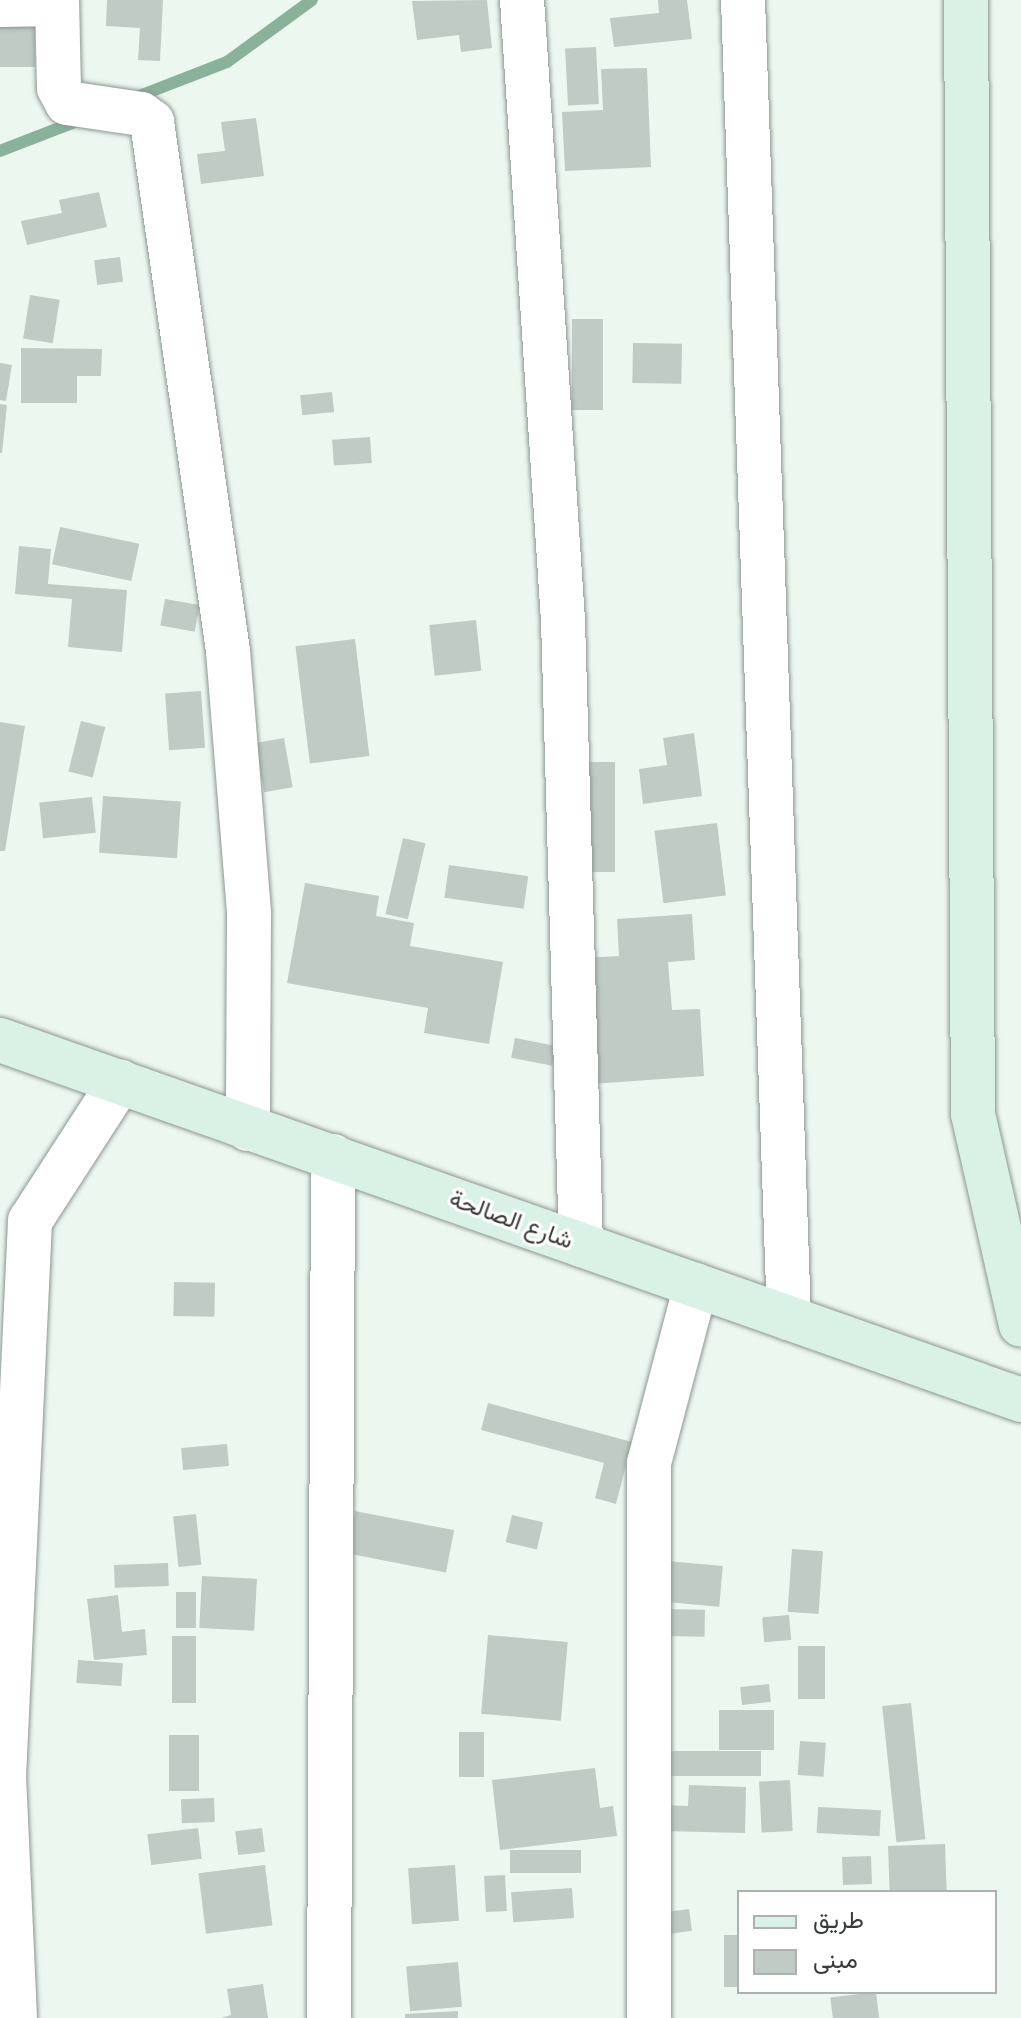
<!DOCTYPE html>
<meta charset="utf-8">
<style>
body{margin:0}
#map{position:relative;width:1021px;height:2018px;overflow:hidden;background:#ecf7f0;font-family:"Times New Roman",Vazirmatn,serif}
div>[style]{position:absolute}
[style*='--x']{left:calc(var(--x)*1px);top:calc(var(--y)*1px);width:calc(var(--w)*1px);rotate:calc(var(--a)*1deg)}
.stream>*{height:12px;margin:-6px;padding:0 6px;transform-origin:6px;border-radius:6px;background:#8ab19a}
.building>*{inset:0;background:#c1cbc5;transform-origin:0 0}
.roads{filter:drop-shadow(0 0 2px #8d9791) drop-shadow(0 0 2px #8d9791)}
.street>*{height:44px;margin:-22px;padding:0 22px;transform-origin:22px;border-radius:22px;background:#fff}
.secondary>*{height:44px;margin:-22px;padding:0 22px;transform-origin:22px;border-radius:22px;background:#daf2e5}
span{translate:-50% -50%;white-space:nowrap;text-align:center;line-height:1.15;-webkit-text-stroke:6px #fff;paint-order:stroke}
.street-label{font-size:24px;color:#373b38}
.legend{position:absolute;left:737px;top:1890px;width:260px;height:104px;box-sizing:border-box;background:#fff;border:2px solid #afb1af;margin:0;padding:10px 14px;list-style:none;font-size:24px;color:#373b38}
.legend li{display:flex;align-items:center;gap:16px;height:40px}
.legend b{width:40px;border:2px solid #afb1af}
</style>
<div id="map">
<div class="stream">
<div style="--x:134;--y:98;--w:100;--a:-21.2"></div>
<div style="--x:227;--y:62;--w:105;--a:-36.1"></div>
<div style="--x:0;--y:151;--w:86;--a:-21.2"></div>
</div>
<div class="building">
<div style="clip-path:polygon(107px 0,163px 0,160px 61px,138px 60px,140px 28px,106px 26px)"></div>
<div style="clip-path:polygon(487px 0,492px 48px,461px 52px,459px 35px,417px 40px,412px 1px)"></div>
<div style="clip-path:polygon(658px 0,687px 0,692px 39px,614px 47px,610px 18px,659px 13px)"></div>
<div style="left:0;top:25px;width:35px;height:42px"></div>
<div style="left:596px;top:47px;width:57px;height:31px;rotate:87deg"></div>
<div style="clip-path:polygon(647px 68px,651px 167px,565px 171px,562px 112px,603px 110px,601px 69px)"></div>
<div style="clip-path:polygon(256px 118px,264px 176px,201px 184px,197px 154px,225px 151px,221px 122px)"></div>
<div style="clip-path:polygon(99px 192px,107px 227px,27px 245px,21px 221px,62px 213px,59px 200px)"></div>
<div style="left:120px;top:257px;width:25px;height:26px;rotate:83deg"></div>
<div style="left:30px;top:295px;width:30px;height:44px;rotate:9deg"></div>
<div style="left:572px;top:319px;width:31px;height:91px"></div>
<div style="left:633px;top:343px;width:49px;height:40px;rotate:1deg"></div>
<div style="clip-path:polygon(21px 348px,102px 349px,101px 376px,77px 376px,77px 403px,21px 403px)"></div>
<div style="clip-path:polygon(0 363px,12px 365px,6px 401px,0 400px)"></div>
<div style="left:332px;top:392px;width:20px;height:32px;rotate:84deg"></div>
<div style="clip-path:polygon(0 404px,7px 405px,2px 453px,0 453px)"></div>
<div style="left:370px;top:437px;width:26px;height:38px;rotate:86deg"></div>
<div style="left:60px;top:527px;width:81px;height:38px;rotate:12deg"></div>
<div style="clip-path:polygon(19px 546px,51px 549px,48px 584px,127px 590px,122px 652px,68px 647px,72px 599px,15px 594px)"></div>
<div style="left:165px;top:599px;width:35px;height:27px;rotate:10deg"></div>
<div style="left:476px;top:620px;width:51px;height:47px;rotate:84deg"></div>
<div style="left:355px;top:639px;width:118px;height:60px;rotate:83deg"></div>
<div style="left:201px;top:691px;width:57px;height:36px;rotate:86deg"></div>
<div style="left:81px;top:721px;width:25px;height:52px;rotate:14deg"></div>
<div style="clip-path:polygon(0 722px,25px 726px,5px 851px,0 851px)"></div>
<div style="clip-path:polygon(694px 733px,702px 796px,643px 804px,639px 769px,667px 765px,663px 738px)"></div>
<div style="left:284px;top:738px;width:50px;height:29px;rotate:80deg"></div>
<div style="left:585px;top:762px;width:30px;height:110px"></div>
<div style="left:103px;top:796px;width:78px;height:57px;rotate:4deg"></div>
<div style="left:92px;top:797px;width:36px;height:53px;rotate:84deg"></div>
<div style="left:717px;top:823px;width:73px;height:63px;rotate:83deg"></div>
<div style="left:403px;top:838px;width:23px;height:78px;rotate:13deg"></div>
<div style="left:449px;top:865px;width:80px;height:33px;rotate:8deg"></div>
<div style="clip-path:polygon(305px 883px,379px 896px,376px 916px,414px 923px,410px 946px,503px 962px,489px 1044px,424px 1033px,428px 1008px,287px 983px)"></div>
<div style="clip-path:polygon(692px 914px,695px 960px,668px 962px,672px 1010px,700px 1009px,704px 1076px,592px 1084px,583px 958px,619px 956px,617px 919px)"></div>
<div style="left:515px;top:1038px;width:42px;height:20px;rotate:11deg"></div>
<div style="left:174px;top:1282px;width:41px;height:34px;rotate:1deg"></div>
<div style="clip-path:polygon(488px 1403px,632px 1442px,616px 1504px,595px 1498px,604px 1463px,481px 1430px)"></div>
<div style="left:227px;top:1444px;width:22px;height:46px;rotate:85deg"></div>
<div style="left:355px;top:1511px;width:101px;height:43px;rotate:11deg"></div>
<div style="left:196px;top:1514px;width:51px;height:23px;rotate:84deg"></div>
<div style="left:512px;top:1515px;width:32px;height:28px;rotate:13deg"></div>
<div style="left:792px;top:1549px;width:31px;height:63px;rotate:4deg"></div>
<div style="left:667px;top:1561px;width:56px;height:41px;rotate:5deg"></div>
<div style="left:168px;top:1563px;width:23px;height:54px;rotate:88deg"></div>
<div style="left:202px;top:1576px;width:55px;height:52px;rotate:3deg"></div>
<div style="left:176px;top:1592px;width:20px;height:36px"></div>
<div style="clip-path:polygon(118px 1595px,122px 1632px,145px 1629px,147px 1655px,94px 1660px,87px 1599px)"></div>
<div style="left:664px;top:1609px;width:41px;height:27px;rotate:1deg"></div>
<div style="left:789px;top:1615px;width:25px;height:27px;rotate:85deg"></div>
<div style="left:488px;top:1635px;width:80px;height:79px;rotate:5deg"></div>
<div style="left:172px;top:1636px;width:24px;height:67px"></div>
<div style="left:798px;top:1646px;width:27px;height:53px"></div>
<div style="left:78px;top:1660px;width:45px;height:23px;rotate:4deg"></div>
<div style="left:769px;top:1684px;width:18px;height:29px;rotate:84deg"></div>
<div style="left:911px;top:1703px;width:137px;height:29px;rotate:84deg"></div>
<div style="left:719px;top:1710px;width:55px;height:40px"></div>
<div style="left:459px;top:1732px;width:25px;height:45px"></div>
<div style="left:169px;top:1735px;width:30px;height:56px"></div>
<div style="left:800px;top:1741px;width:26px;height:34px;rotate:4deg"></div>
<div style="left:761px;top:1751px;width:25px;height:97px;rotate:90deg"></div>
<div style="clip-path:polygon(595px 1768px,600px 1808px,613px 1806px,617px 1836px,500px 1850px,492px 1780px)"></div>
<div style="left:790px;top:1780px;width:51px;height:31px;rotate:87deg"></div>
<div style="clip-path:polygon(689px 1785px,746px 1787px,745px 1833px,662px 1831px,663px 1805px,688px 1806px)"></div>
<div style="left:214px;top:1798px;width:24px;height:33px;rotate:88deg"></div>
<div style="left:818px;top:1807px;width:63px;height:26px;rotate:3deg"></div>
<div style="left:198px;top:1828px;width:31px;height:51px;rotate:83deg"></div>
<div style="left:262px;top:1828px;width:24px;height:27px;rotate:83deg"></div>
<div style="left:945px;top:1844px;width:48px;height:57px;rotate:88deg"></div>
<div style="left:510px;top:1850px;width:71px;height:23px"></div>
<div style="left:871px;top:1856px;width:28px;height:29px;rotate:88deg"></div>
<div style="left:265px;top:1865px;width:61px;height:67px;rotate:83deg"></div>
<div style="left:455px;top:1865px;width:56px;height:47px;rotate:86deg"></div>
<div style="left:505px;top:1875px;width:36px;height:21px;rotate:87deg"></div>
<div style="left:572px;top:1888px;width:30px;height:61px;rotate:86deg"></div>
<div style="left:689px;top:1909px;width:22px;height:31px;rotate:82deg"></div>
<div style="left:724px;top:1935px;width:15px;height:52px"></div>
<div style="left:458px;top:1962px;width:45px;height:52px;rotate:85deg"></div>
<div style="clip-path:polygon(263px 1984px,268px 2018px,221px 2018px,231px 2015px,227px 1989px)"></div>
<div style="left:876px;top:1992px;width:26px;height:46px;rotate:83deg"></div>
<div style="clip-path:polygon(458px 2011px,458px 2018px,405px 2018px,405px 2014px)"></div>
</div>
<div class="roads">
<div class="street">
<div style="--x:57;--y:0;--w:88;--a:88.7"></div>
<div style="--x:59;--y:88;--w:17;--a:62"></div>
<div style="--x:67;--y:103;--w:75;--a:8.5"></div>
<div style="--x:141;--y:114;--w:14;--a:36"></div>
<div style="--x:152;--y:122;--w:534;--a:81.82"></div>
<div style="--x:228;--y:651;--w:264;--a:85.4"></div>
<div style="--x:249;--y:914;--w:215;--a:90.3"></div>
<div style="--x:522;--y:0;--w:621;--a:86.22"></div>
<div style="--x:563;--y:620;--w:625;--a:88.35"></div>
<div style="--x:743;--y:0;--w:1319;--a:88"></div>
<div style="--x:0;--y:5;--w:57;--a:-1"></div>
<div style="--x:15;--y:2018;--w:241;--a:-92.6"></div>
<div style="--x:4;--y:1777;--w:557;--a:-87.32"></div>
<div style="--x:30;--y:1221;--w:166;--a:-57.1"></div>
<div style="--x:329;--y:2018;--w:862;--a:-89.73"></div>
<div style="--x:649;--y:2018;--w:555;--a:-90"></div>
<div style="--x:649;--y:1463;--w:184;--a:-75.2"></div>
</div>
<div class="secondary">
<div style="--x:966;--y:0;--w:1114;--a:89.64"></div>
<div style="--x:973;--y:1114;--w:216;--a:77.2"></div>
<div style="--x:0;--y:1040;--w:1083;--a:19.42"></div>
</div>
</div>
<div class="street-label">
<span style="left:511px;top:1220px;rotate:20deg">شارع الصالحة</span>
</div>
<ul class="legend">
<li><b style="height:10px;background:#daf2e5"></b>طريق</li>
<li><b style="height:22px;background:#c1cbc5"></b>مبنى</li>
</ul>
</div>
